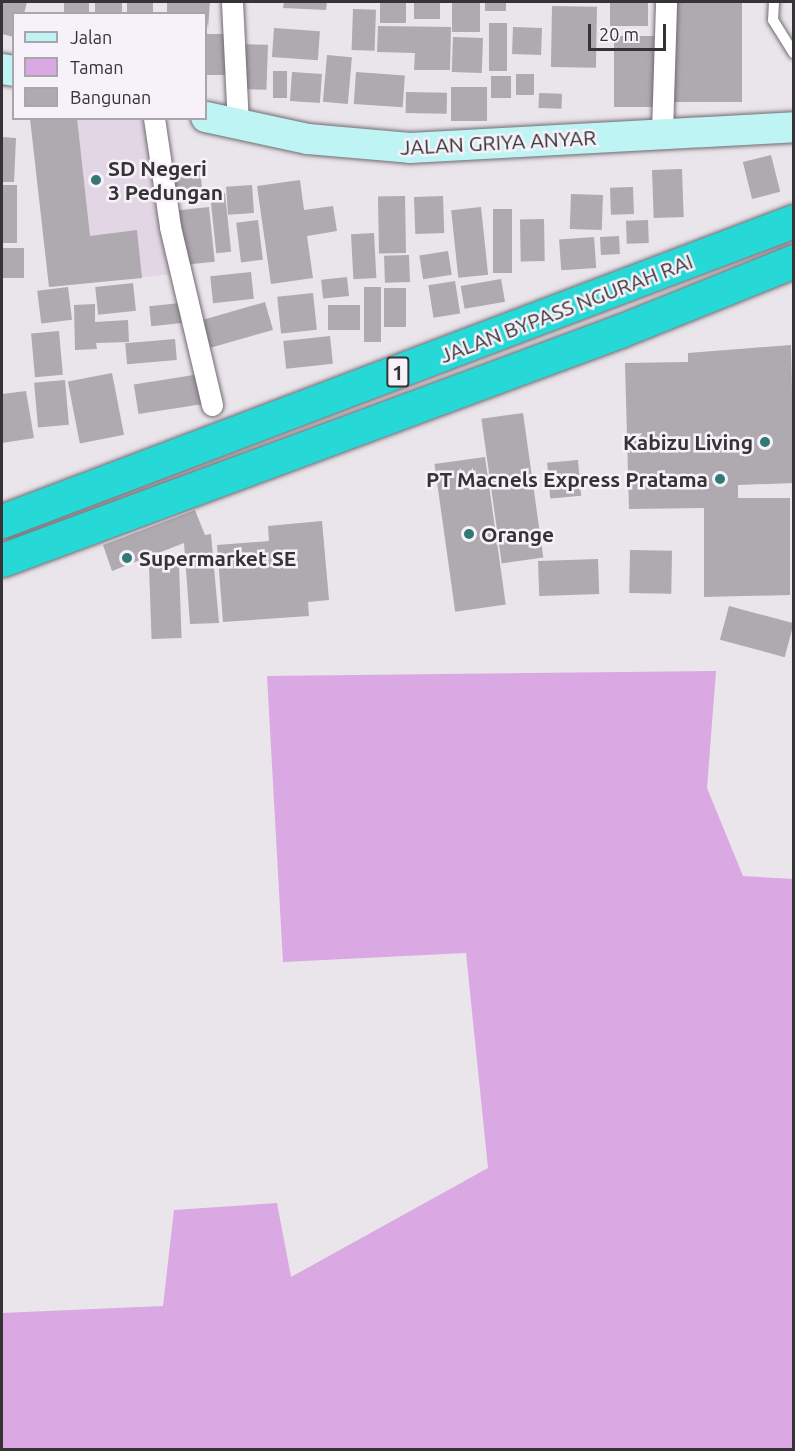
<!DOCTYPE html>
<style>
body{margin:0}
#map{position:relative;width:795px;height:1451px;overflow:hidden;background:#eae4eb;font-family:Ubuntu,sans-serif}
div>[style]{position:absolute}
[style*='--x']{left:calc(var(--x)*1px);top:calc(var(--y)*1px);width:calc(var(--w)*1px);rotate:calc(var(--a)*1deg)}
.built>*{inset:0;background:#e2d6e4}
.green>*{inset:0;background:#daa8e2}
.building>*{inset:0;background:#afa9b0;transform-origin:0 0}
.roads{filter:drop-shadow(0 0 2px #716b72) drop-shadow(0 0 2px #716b72)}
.lane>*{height:10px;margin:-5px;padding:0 5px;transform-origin:5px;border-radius:5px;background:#fff}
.street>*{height:21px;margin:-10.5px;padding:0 10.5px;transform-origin:10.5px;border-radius:10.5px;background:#fff}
.secondary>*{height:30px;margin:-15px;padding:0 15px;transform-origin:15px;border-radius:15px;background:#bef4f3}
.highway>*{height:33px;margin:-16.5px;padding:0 16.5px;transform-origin:16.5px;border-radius:16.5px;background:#26d9d7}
.dots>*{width:16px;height:16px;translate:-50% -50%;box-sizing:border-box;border:3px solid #f7f1f9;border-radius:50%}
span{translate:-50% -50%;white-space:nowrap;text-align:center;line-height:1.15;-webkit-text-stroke:5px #f7f1f9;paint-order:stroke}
.shield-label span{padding:2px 4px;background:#f7f1f9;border:2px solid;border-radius:4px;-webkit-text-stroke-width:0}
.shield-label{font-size:20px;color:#363336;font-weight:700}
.street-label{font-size:21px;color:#363336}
.poi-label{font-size:21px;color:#363336;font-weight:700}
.left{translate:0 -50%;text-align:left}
.right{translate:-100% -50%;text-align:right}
.frame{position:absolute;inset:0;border:3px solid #363336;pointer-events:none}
.legend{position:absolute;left:12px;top:12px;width:195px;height:108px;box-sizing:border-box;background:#f7f1f9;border:2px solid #aaa5ab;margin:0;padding:8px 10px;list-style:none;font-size:18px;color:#363336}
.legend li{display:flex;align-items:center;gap:12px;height:30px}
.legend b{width:30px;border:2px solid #aaa5ab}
.scale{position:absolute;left:588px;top:24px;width:78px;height:27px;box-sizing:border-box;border:3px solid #363336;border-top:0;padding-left:8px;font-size:18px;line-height:21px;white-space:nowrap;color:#363336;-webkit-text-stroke:4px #f7f1f9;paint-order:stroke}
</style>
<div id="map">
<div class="built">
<div style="clip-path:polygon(30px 119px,144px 119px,173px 274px,49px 287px)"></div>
</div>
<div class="green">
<div style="clip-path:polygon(716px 671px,707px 788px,743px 876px,793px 879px,793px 1449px,2px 1449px,2px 1313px,163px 1306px,174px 1210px,277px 1203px,291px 1277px,488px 1168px,466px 953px,283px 962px,267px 676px)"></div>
</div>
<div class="building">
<div style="clip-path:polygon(2px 2px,27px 2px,24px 14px,14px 14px,14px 37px,2px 34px)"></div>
<div style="left:64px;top:2px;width:25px;height:12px"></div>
<div style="left:95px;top:2px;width:27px;height:12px"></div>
<div style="left:127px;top:2px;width:26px;height:12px"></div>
<div style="clip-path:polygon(167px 2px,210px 2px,208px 29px,206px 14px,167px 14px)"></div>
<div style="clip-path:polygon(284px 2px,327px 2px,326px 10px,283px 8px)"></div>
<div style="left:380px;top:2px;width:26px;height:21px"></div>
<div style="left:414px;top:2px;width:26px;height:17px"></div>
<div style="left:452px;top:2px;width:28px;height:30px"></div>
<div style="left:485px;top:2px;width:21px;height:9px"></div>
<div style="left:610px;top:2px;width:38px;height:24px"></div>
<div style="left:674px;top:2px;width:68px;height:100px"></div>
<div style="left:552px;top:6px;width:45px;height:61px;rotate:1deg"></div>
<div style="left:353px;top:9px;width:23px;height:41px;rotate:2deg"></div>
<div style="left:489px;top:23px;width:18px;height:48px"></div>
<div style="clip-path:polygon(378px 26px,451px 27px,450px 70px,414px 70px,415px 53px,377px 52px)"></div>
<div style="left:513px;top:27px;width:29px;height:27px;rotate:2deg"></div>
<div style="left:274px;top:28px;width:46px;height:29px;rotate:4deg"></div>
<div style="left:206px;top:34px;width:20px;height:41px"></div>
<div style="left:614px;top:36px;width:40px;height:71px"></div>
<div style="left:453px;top:37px;width:30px;height:35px;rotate:2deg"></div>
<div style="left:243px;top:44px;width:25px;height:45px;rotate:2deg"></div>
<div style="left:327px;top:55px;width:25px;height:47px;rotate:5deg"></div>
<div style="left:273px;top:71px;width:14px;height:27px"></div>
<div style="left:292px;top:72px;width:30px;height:29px;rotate:4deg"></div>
<div style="left:356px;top:72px;width:49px;height:32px;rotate:4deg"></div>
<div style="left:516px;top:74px;width:18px;height:21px"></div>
<div style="left:491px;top:76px;width:20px;height:22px"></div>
<div style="left:451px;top:87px;width:36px;height:34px"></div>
<div style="left:406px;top:92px;width:41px;height:21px;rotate:1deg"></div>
<div style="left:539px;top:93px;width:23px;height:15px;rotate:2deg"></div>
<div style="clip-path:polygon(30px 118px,77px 118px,90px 236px,137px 230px,142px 278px,49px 287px)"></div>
<div style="clip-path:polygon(2px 137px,16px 138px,14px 182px,2px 182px)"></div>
<div style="left:771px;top:155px;width:38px;height:29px;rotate:76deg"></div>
<div style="left:200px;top:169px;width:31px;height:34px;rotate:84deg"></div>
<div style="left:682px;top:169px;width:48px;height:30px;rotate:88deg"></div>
<div style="clip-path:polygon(300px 180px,304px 210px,333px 206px,337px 231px,307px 236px,313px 278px,271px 284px,257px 186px)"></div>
<div style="left:2px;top:185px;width:15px;height:58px"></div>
<div style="left:252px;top:185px;width:28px;height:26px;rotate:86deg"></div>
<div style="left:633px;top:187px;width:27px;height:23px;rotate:88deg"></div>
<div style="left:225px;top:193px;width:59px;height:15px;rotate:84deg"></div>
<div style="left:571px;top:194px;width:32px;height:35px;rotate:2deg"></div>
<div style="left:405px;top:196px;width:57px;height:27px;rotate:89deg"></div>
<div style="left:443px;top:196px;width:37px;height:29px;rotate:88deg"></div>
<div style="left:209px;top:207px;width:55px;height:35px;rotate:84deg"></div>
<div style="left:481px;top:207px;width:68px;height:30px;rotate:84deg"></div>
<div style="left:493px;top:209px;width:19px;height:64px"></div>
<div style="left:544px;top:219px;width:42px;height:24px;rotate:89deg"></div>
<div style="left:258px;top:220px;width:40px;height:22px;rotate:83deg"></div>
<div style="left:648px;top:220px;width:23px;height:22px;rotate:88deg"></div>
<div style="left:374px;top:233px;width:45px;height:23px;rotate:87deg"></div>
<div style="left:619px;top:236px;width:18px;height:19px;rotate:87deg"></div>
<div style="left:594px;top:237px;width:31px;height:35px;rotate:86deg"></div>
<div style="left:2px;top:248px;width:22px;height:30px"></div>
<div style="left:448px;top:251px;width:24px;height:29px;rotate:81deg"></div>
<div style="left:409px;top:255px;width:27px;height:25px;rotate:88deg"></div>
<div style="left:251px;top:272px;width:27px;height:41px;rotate:84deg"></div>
<div style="left:347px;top:277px;width:19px;height:26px;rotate:84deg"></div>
<div style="left:501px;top:279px;width:23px;height:41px;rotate:80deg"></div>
<div style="left:455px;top:281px;width:33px;height:27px;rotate:81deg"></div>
<div style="left:133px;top:283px;width:28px;height:38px;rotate:84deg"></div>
<div style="left:68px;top:287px;width:33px;height:31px;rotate:83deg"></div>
<div style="left:364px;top:287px;width:17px;height:55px"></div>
<div style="left:384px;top:288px;width:22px;height:39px"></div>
<div style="left:313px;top:293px;width:37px;height:36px;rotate:84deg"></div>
<div style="left:265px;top:302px;width:29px;height:65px;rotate:74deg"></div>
<div style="left:180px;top:303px;width:20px;height:31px;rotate:84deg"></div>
<div style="clip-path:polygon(95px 304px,95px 322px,128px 320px,129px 342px,96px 343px,97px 349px,75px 350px,74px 305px)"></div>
<div style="left:328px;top:305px;width:32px;height:25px"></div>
<div style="left:59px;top:331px;width:44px;height:28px;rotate:85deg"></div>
<div style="left:330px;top:336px;width:28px;height:47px;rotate:84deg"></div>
<div style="left:175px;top:339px;width:21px;height:50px;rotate:85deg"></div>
<div style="clip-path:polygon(791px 345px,794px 483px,738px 485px,738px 498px,790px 498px,790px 595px,704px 597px,704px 508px,629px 509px,625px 363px,688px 362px,688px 353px)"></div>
<div style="left:112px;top:373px;width:63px;height:45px;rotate:79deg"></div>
<div style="left:200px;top:374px;width:30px;height:67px;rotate:81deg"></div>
<div style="left:65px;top:380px;width:45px;height:31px;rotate:85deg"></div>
<div style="clip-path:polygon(26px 391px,34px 438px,2px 443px,2px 394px)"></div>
<div style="left:523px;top:413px;width:146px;height:42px;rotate:82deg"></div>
<div style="left:485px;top:457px;width:149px;height:51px;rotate:82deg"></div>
<div style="left:578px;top:460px;width:36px;height:31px;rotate:85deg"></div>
<div style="clip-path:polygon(195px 510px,205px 535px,211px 534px,219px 623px,190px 624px,184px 543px,112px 571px,103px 545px)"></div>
<div style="clip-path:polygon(322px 521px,329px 600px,308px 602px,309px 616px,223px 622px,217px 545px,269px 541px,268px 526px)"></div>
<div style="left:630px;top:550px;width:42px;height:43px;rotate:1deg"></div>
<div style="left:598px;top:559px;width:35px;height:60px;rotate:88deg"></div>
<div style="left:179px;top:565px;width:73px;height:30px;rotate:88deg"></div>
<div style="left:729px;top:606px;width:67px;height:35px;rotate:15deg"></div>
</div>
<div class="roads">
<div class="lane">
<div style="--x:774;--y:2;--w:18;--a:93"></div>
<div style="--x:773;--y:20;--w:39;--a:58"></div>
</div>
<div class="street">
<div style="--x:232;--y:2;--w:124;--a:87.2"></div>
<div style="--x:154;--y:118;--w:110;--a:81.6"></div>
<div style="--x:170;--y:227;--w:183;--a:76.7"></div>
<div style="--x:662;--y:132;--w:130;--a:-88.2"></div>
</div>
<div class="secondary">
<div style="--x:2;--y:69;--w:12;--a:9"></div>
<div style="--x:206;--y:117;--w:104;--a:12.2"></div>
<div style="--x:308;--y:139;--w:102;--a:5"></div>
<div style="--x:410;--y:148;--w:385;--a:-3.1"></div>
</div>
<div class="highway">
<div style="--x:2;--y:521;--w:847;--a:-20.75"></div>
<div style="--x:2;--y:560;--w:659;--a:-20.33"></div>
<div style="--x:620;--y:331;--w:188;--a:-21.9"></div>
</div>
</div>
<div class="dots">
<div style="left:96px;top:180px;background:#307977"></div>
<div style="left:765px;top:442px;background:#307977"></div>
<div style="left:720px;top:479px;background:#307977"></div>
<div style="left:469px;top:534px;background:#307977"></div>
<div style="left:127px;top:558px;background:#307977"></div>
</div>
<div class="shield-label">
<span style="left:398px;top:372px">1</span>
</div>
<div class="street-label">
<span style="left:498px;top:142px;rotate:-3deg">JALAN GRIYA ANYAR</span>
<span style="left:566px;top:308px;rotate:-21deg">JALAN BYPASS NGURAH RAI</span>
</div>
<div class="poi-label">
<span class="left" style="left:108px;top:180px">SD Negeri<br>3 Pedungan</span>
<span class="right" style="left:753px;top:442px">Kabizu Living</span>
<span class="right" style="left:708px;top:479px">PT Macnels Express Pratama</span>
<span class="left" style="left:481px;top:534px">Orange</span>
<span class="left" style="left:139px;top:558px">Supermarket SE</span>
</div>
<div class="frame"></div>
<ul class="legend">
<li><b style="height:8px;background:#bef4f3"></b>Jalan</li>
<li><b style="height:16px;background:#daa8e2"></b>Taman</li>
<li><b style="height:16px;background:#afa9b0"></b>Bangunan</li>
</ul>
<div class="scale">20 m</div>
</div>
